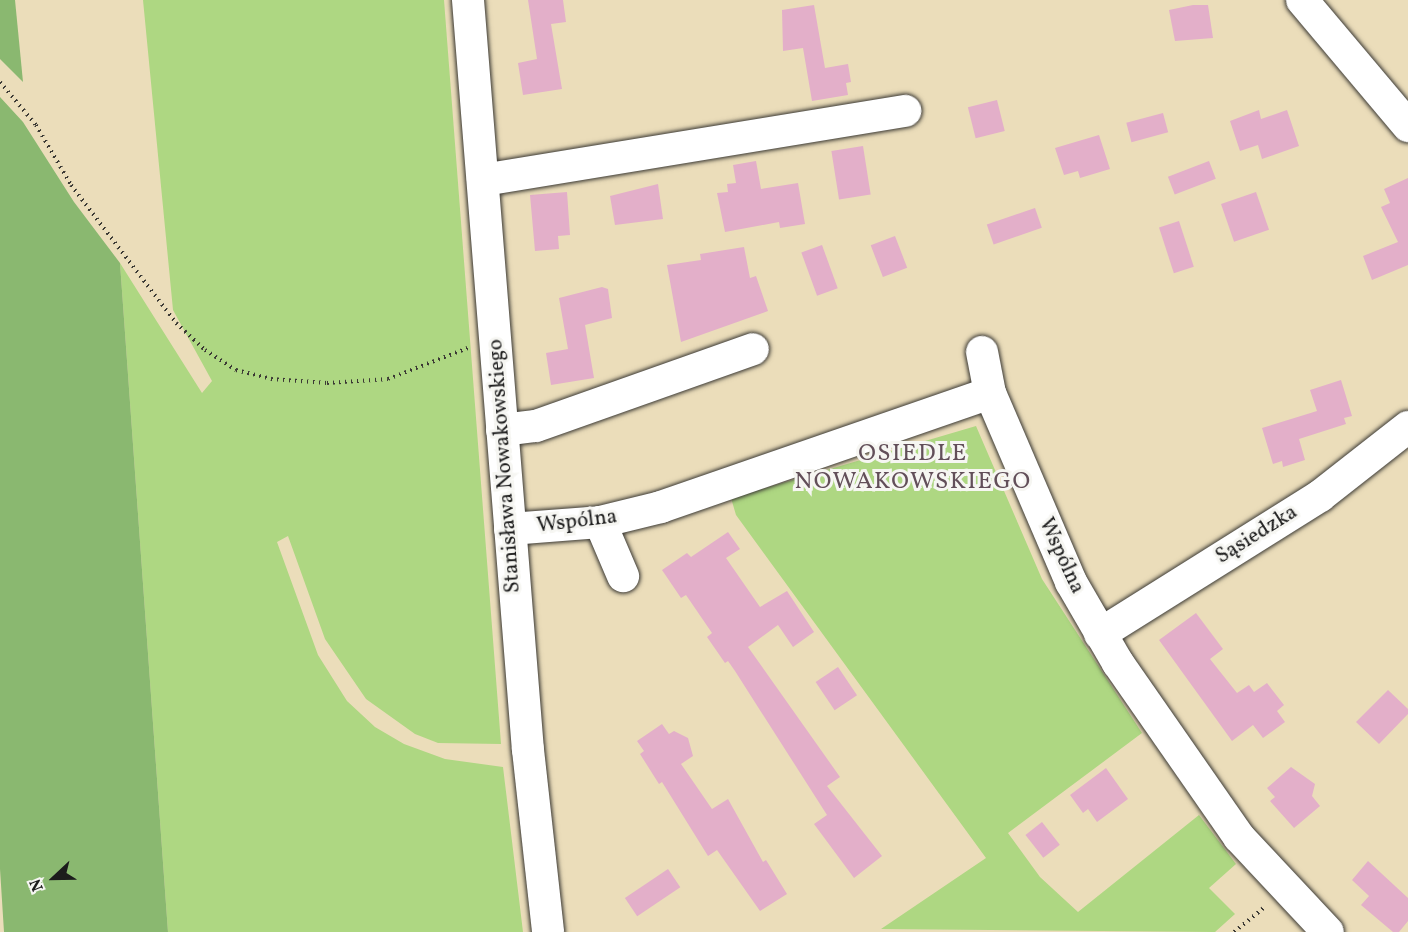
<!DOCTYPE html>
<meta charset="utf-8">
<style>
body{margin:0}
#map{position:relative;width:1408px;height:932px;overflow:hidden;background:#ebddba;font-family:Vollkorn,serif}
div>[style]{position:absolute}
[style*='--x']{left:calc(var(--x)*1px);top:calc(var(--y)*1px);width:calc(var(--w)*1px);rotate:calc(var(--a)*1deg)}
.green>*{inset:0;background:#aed782}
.forest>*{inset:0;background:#8ab870}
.building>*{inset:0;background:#e3afc9;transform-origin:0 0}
.path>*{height:4px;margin-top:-2px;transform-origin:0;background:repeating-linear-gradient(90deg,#3b3934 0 1.5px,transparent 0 6px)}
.roads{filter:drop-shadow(0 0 2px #3b3934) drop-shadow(0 0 2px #3b3934)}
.minor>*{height:32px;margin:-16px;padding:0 16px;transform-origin:16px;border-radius:16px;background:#fff}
span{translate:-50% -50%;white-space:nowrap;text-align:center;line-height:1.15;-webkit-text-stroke:6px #f6f6f2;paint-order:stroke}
.street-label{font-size:21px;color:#1c1c1c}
.quarter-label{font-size:24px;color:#624f59;letter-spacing:1.5px}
.north{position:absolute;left:24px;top:848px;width:60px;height:60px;-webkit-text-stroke:4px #f6f6f2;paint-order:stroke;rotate:248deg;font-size:16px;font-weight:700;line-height:24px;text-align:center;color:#1c1c1c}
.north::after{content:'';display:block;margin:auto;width:21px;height:27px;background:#1c1c1c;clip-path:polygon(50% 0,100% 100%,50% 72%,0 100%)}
</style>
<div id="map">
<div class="green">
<div style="clip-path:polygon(143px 0,444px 0,501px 744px,438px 743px,415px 734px,366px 699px,325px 639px,288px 536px,277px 542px,318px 655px,347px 701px,375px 727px,404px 744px,445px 759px,503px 767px,523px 932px,168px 932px,120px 263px,202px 393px,212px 381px,173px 310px)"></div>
<div style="clip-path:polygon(976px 426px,1042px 579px,1142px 733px,1008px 833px,1040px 877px,1078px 912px,1199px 815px,1236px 864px,1209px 888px,1235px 914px,1215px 932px,881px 929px,986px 858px,736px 515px,731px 498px)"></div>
</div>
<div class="forest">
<div style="clip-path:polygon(0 0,15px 0,23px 82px,0 59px)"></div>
<div style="clip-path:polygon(0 97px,23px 122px,74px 202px,120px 263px,168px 932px,4px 932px,0 869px)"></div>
</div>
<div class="building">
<div style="clip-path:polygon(528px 0,563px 0,566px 22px,551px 24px,562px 89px,523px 95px,518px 63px,537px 59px)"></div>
<div style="clip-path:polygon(814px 5px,825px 68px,848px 64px,851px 82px,846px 83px,848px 95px,812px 101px,803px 48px,783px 51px,782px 10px)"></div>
<div style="clip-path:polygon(1193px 5px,1208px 5px,1213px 38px,1175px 41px,1169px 10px)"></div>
<div style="left:997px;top:100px;width:32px;height:30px;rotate:76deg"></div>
<div style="clip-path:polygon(1259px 110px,1261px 119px,1287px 110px,1299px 146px,1262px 159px,1258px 145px,1240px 151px,1230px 121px)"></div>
<div style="left:1163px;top:113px;width:20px;height:38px;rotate:75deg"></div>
<div style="clip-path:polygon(1099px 135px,1110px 169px,1080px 178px,1078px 171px,1064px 175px,1055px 148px)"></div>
<div style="left:863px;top:146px;width:49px;height:32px;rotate:81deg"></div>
<div style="clip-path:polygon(756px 161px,761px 189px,798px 183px,805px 224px,780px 228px,779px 222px,725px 232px,717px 193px,728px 192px,727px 184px,736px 183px,733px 165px)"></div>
<div style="left:1209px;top:161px;width:19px;height:44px;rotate:69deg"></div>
<div style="clip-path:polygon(1408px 178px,1408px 265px,1372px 280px,1363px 256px,1398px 242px,1381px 207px,1390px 203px,1384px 189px)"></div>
<div style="clip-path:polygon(658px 184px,663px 219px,615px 225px,610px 196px)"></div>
<div style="clip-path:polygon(567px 192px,570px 235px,558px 236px,559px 249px,535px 251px,530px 195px)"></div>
<div style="left:1256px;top:192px;width:40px;height:37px;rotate:71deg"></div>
<div style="left:1035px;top:208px;width:21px;height:51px;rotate:71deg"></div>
<div style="left:1179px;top:221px;width:48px;height:21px;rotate:72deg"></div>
<div style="left:895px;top:236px;width:34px;height:26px;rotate:69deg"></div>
<div style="left:822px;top:245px;width:46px;height:22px;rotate:70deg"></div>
<div style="clip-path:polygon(744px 247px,750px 278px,756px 276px,768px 311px,681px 342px,667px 265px,701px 260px,700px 254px)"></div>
<div style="clip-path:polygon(602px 287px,608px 289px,612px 318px,585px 325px,594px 378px,551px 385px,546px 353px,568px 349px,559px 298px)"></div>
<div style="clip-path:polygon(1341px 380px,1352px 416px,1344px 418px,1346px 424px,1299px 439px,1305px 460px,1283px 467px,1282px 461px,1273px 464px,1262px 428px,1317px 411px,1310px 390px)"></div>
<div style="clip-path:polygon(728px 532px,740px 549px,726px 558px,760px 607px,787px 591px,814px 632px,793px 647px,778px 625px,748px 647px,840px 777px,827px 786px,882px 856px,854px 878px,814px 824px,827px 815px,735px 671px,728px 661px,725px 663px,707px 637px,712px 633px,686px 595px,681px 598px,662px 570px,687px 553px,691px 557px)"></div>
<div style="clip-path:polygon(1196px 613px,1223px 649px,1210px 659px,1237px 693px,1249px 685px,1254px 692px,1267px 683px,1284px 705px,1277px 711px,1285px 722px,1263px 738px,1253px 725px,1232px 741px,1159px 640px)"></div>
<div style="left:838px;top:667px;width:34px;height:27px;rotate:56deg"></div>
<div style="clip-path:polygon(1388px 690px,1408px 709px,1408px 714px,1379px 744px,1356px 722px)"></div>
<div style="clip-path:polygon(662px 724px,669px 734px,674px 731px,688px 738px,693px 756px,681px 764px,712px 809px,728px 799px,763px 862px,766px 860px,787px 894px,760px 911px,717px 850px,708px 856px,662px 782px,659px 784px,640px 754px,644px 751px,637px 741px)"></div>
<div style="clip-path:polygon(1291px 767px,1315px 784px,1312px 796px,1320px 806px,1294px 828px,1270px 801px,1275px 797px,1267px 788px)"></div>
<div style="clip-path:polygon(1106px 768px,1128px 799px,1097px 822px,1088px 809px,1083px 813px,1070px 795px)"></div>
<div style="left:1042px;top:822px;width:29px;height:21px;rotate:52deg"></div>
<div style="clip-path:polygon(1368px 861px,1408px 898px,1408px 921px,1399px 932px,1393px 932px,1361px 905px,1369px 896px,1352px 880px)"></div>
<div style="left:668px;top:869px;width:22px;height:52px;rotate:56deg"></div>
</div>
<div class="path">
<div style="--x:0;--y:82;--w:56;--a:50.1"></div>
<div style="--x:36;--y:125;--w:69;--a:59.7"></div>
<div style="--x:71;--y:185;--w:173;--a:52.7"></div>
<div style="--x:176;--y:323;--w:40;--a:43"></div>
<div style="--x:205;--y:350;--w:37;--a:33"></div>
<div style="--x:236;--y:370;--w:36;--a:14"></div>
<div style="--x:271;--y:379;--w:56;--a:4.1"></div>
<div style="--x:327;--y:383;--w:61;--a:-3.8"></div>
<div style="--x:388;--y:379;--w:86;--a:-21.2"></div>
<div style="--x:1234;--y:932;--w:41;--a:-39.1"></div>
</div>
<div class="roads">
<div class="minor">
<div style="--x:468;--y:0;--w:752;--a:85.43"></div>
<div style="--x:528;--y:750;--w:183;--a:83.7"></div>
<div style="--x:1302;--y:0;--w:165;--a:49.9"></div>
<div style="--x:483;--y:180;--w:428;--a:-9.3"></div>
<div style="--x:982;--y:352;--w:42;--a:79"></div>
<div style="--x:502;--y:430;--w:34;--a:-7"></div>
<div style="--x:536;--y:426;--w:230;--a:-19.5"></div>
<div style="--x:600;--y:522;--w:59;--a:66.9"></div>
<div style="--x:510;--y:529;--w:90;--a:-4.4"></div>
<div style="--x:600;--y:522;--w:63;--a:-13.8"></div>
<div style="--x:661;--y:507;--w:348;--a:-19.1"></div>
<div style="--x:990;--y:393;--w:206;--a:66.8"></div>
<div style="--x:1071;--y:582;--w:94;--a:59.9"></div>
<div style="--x:1118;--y:663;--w:212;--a:55.2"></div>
<div style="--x:1239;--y:837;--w:130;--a:46.9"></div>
<div style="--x:1100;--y:634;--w:260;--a:-32.1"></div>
<div style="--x:1320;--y:496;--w:112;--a:-38.1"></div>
</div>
</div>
<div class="street-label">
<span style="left:505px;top:466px;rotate:-94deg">Stanisława Nowakowskiego</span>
<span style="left:577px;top:522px;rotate:-7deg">Wspólna</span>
<span style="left:1257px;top:535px;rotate:-32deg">Sąsiedzka</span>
<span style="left:1061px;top:556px;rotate:65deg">Wspólna</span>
</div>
<div class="quarter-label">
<span style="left:913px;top:469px">OSIEDLE<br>NOWAKOWSKIEGO</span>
</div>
<div class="north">N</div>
</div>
